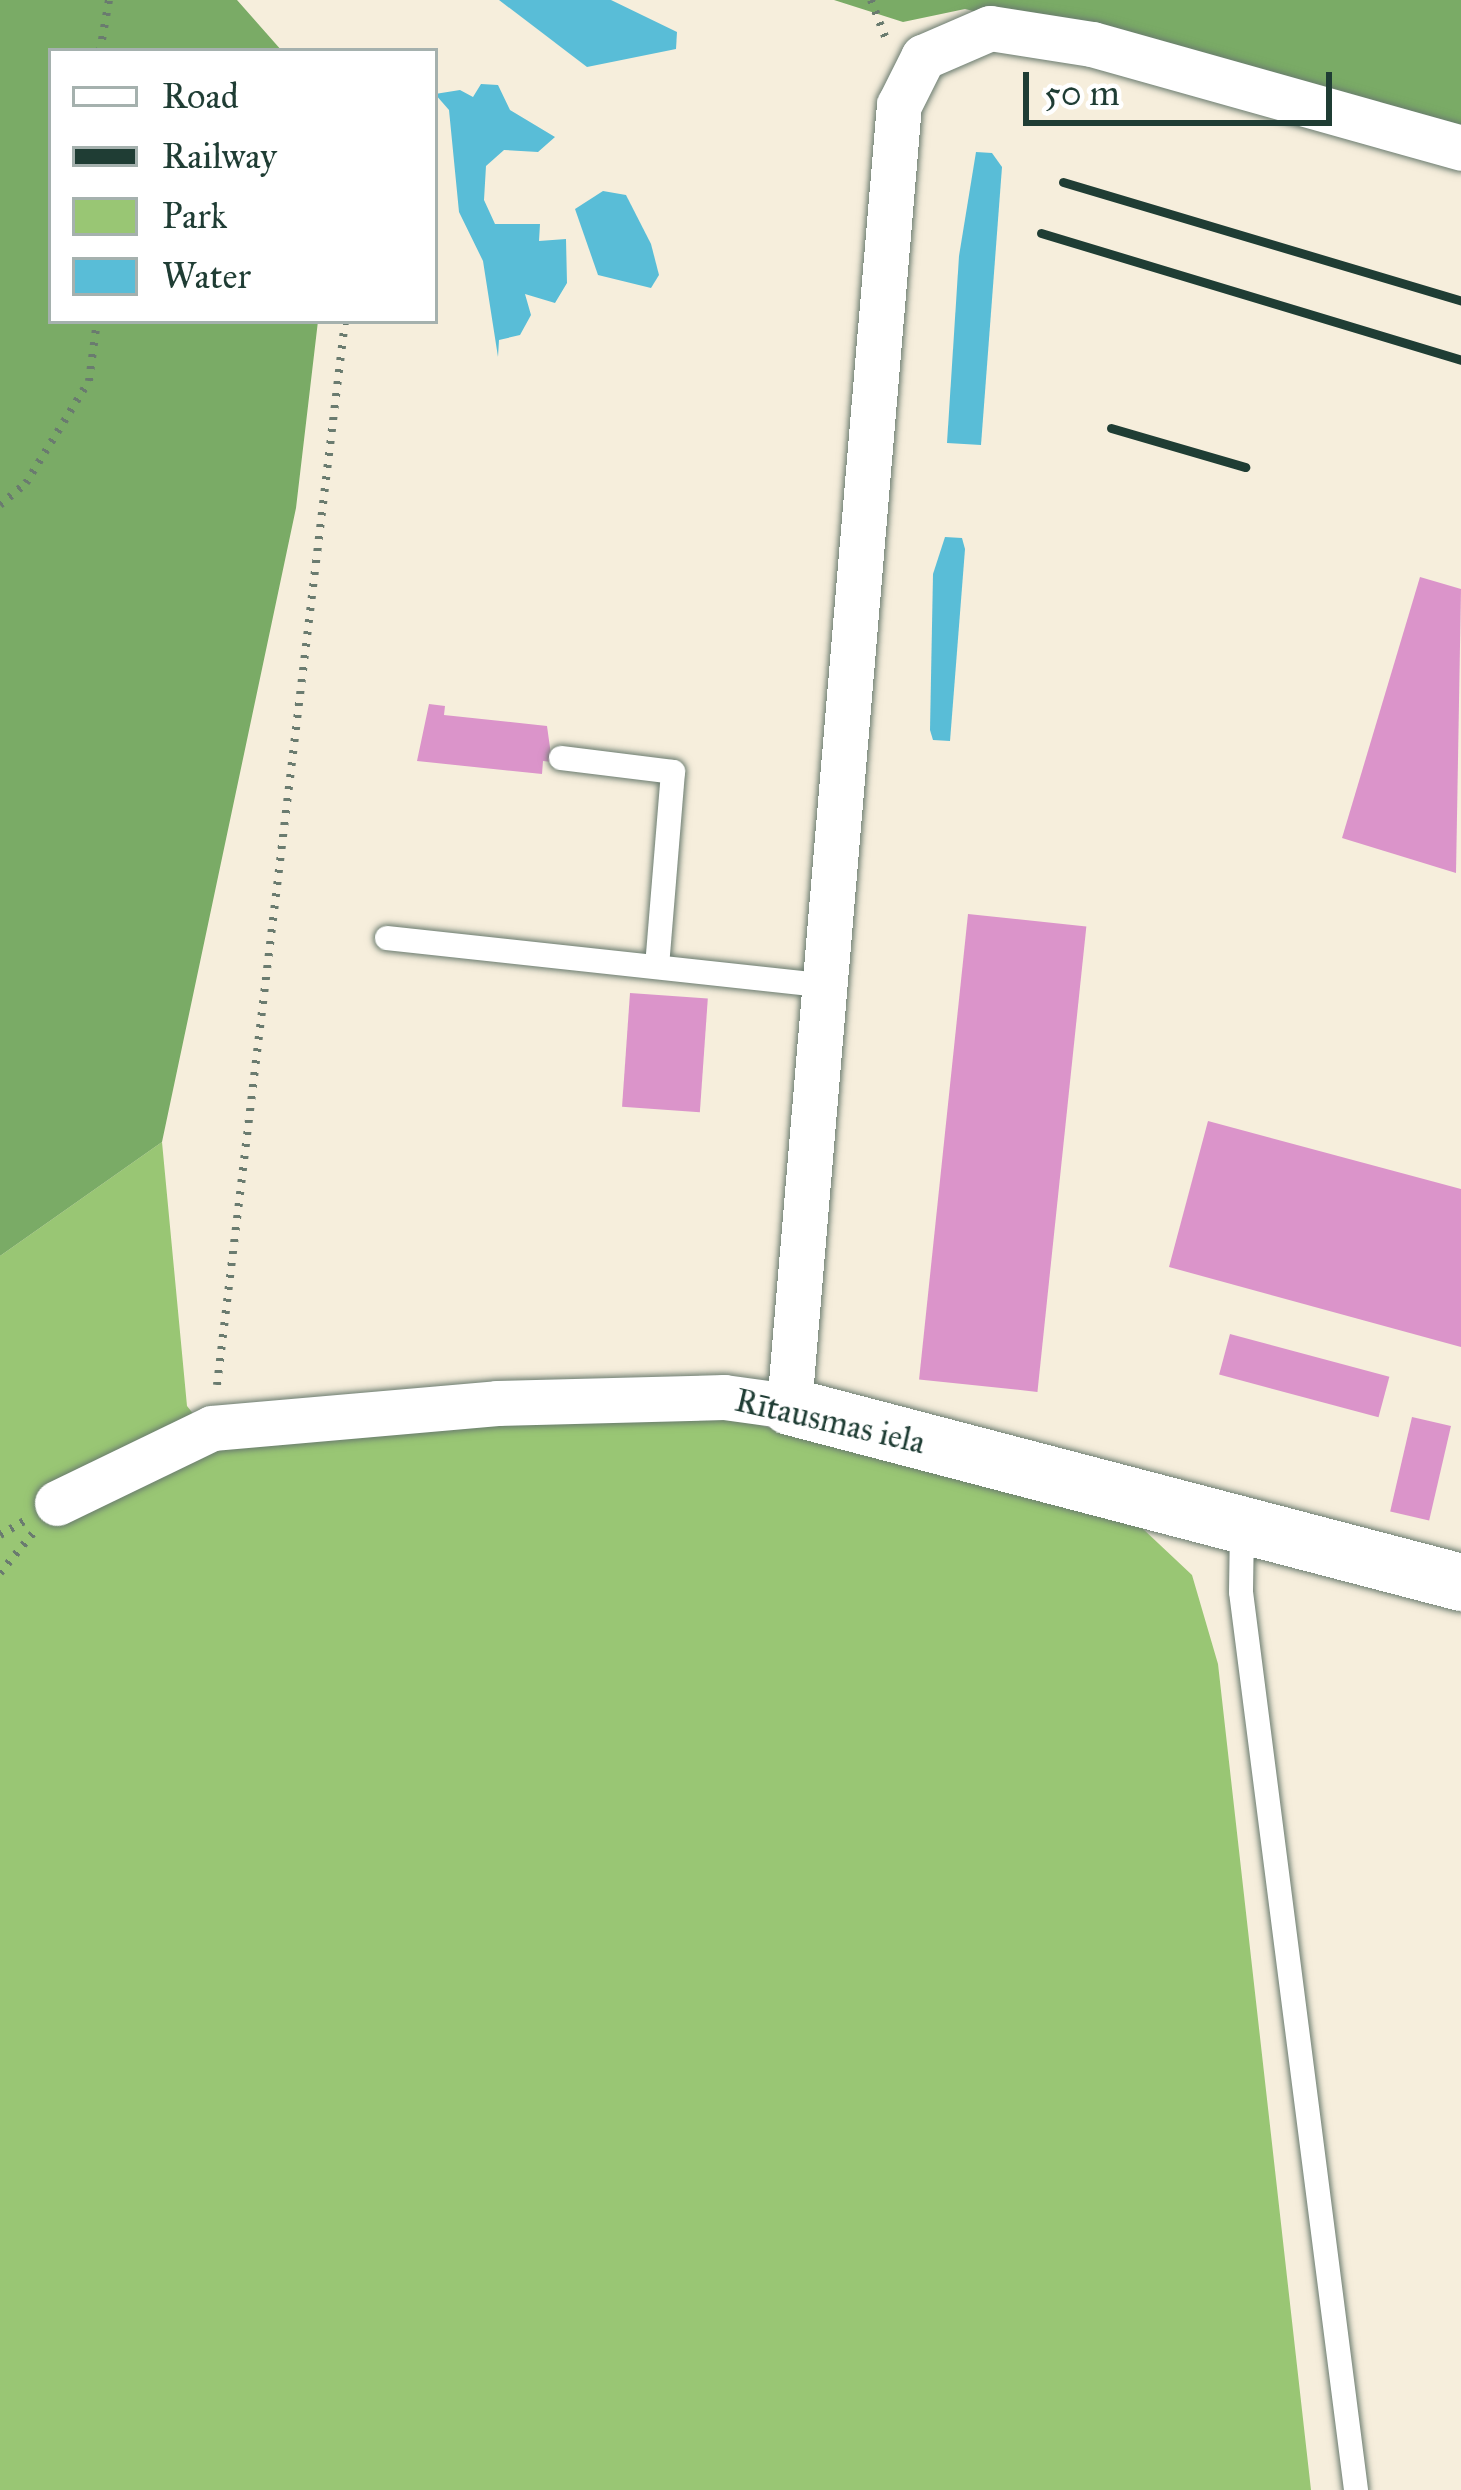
<!DOCTYPE html>
<meta charset="utf-8">
<style>
body{margin:0}
#map{position:relative;width:1461px;height:2490px;overflow:hidden;background:#f6eedc;font-family:"IM FELL Great Primer",serif}
div>[style]{position:absolute}
[style*='--x']{left:calc(var(--x)*1px);top:calc(var(--y)*1px);width:calc(var(--w)*1px);rotate:calc(var(--a)*1deg)}
.green>*{inset:0;background:#99c674}
.forest>*{inset:0;background:#7aab66}
.water>*{inset:0;background:#59bdd7}
.building>*{inset:0;background:#db94ca;transform-origin:0 0}
.path>*{height:8px;margin-top:-4px;transform-origin:0;background:repeating-linear-gradient(90deg,#6a7b6f 0 3px,transparent 0 12px)}
.roads{filter:drop-shadow(0 0 3px #6a7b6f) drop-shadow(0 0 3px #6a7b6f)}
.service>*{height:24px;margin:-12px;padding:0 12px;transform-origin:12px;border-radius:12px;background:#fff}
.minor>*{height:45px;margin:-22.5px;padding:0 22.5px;transform-origin:22.5px;border-radius:22.5px;background:#fff}
.tertiary>*{height:57px;margin:-28.5px;padding:0 28.5px;transform-origin:28.5px;border-radius:28.5px;background:#fff}
.rail>*{height:9px;margin:-4.5px;padding:0 4.5px;transform-origin:4.5px;border-radius:4.5px;background:#1f3d34}
span{translate:-50% -50%;white-space:nowrap;text-align:center;line-height:1.15;-webkit-text-stroke:10px #fff;paint-order:stroke}
.street-label{font-size:33px;color:#1f3d34}
.legend{position:absolute;left:48px;top:48px;width:390px;height:276px;box-sizing:border-box;background:#fff;border:3px solid #a5b1ae;margin:0;padding:15px 21px;list-style:none;font-size:36px;color:#1f3d34}
.legend li{display:flex;align-items:center;gap:24px;height:60px}
.legend b{width:60px;border:3px solid #a5b1ae}
.scale{position:absolute;left:1023px;top:72px;width:309px;height:54px;box-sizing:border-box;border:6px solid #1f3d34;border-top:0;padding-left:15px;font-size:36px;line-height:42px;white-space:nowrap;color:#1f3d34;-webkit-text-stroke:9px #fff;paint-order:stroke}
</style>
<div id="map">
<div class="green">
<div style="clip-path:polygon(162px 1142px,187px 1406px,222px 1450px,299px 1437px,711px 1412px,1142px 1528px,1192px 1575px,1218px 1664px,1311px 2490px,0 2490px,0 1256px)"></div>
</div>
<div class="forest">
<div style="clip-path:polygon(0 0,237px 0,282px 51px,51px 51px,51px 321px,318px 321px,296px 508px,162px 1142px,0 1256px)"></div>
<div style="clip-path:polygon(834px 0,1461px 0,1461px 130px,965px 9px,903px 22px)"></div>
</div>
<div class="water">
<div style="clip-path:polygon(499px 0,611px 0,677px 32px,676px 49px,587px 67px)"></div>
<div style="clip-path:polygon(481px 84px,498px 85px,510px 110px,555px 137px,538px 152px,504px 150px,486px 166px,484px 200px,495px 224px,540px 224px,539px 241px,566px 239px,567px 283px,555px 303px,525px 294px,531px 315px,520px 335px,499px 340px,498px 357px,483px 261px,459px 212px,449px 110px,435px 94px,460px 90px,473px 97px)"></div>
<div style="clip-path:polygon(976px 152px,992px 153px,1002px 167px,981px 445px,947px 443px,959px 256px)"></div>
<div style="clip-path:polygon(603px 191px,626px 195px,651px 244px,659px 275px,651px 288px,598px 275px,575px 209px)"></div>
<div style="clip-path:polygon(945px 537px,962px 538px,965px 549px,950px 741px,933px 740px,930px 730px,933px 574px)"></div>
</div>
<div class="building">
<div style="clip-path:polygon(1420px 577px,1461px 589px,1456px 873px,1342px 838px)"></div>
<div style="clip-path:polygon(429px 704px,445px 706px,444px 715px,547px 726px,552px 762px,543px 761px,542px 774px,417px 761px)"></div>
<div style="left:968px;top:914px;width:119px;height:468px;rotate:6deg"></div>
<div style="left:630px;top:993px;width:78px;height:114px;rotate:4deg"></div>
<div style="clip-path:polygon(1208px 1121px,1461px 1189px,1461px 1347px,1169px 1267px)"></div>
<div style="left:1230px;top:1334px;width:165px;height:42px;rotate:15deg"></div>
<div style="left:1412px;top:1417px;width:40px;height:97px;rotate:13deg"></div>
</div>
<div class="path">
<div style="--x:871;--y:0;--w:40;--a:69"></div>
<div style="--x:100;--y:51;--w:52;--a:-80"></div>
<div style="--x:0;--y:505;--w:34;--a:-40"></div>
<div style="--x:26;--y:483;--w:120;--a:-58.3"></div>
<div style="--x:89;--y:381;--w:61;--a:-82.4"></div>
<div style="--x:217;--y:1385;--w:1072;--a:-83.14"></div>
<div style="--x:0;--y:1535;--w:28;--a:-30"></div>
<div style="--x:0;--y:1573;--w:53;--a:-50.3"></div>
</div>
<div class="roads">
<div class="service">
<div style="--x:561;--y:758;--w:113;--a:7.1"></div>
<div style="--x:673;--y:772;--w:195;--a:94.7"></div>
<div style="--x:387;--y:938;--w:442;--a:6.2"></div>
<div style="--x:1242;--y:1527;--w:65;--a:90.9"></div>
<div style="--x:1241;--y:1592;--w:905;--a:82.7"></div>
</div>
<div class="minor">
<div style="--x:57;--y:1503;--w:172;--a:-25.8"></div>
<div style="--x:212;--y:1428;--w:286;--a:-5"></div>
<div style="--x:497;--y:1403;--w:227;--a:-1.5"></div>
<div style="--x:724;--y:1397;--w:66;--a:7.9"></div>
<div style="--x:789;--y:1406;--w:1306;--a:-85.17"></div>
<div style="--x:899;--y:105;--w:54;--a:-63.4"></div>
<div style="--x:923;--y:57;--w:73;--a:-23.4"></div>
<div style="--x:990;--y:28;--w:103;--a:8.9"></div>
<div style="--x:1092;--y:44;--w:383;--a:15.7"></div>
</div>
<div class="tertiary">
<div style="--x:789;--y:1406;--w:695;--a:14.68"></div>
</div>
</div>
<div class="rail">
<div style="--x:1063;--y:182;--w:415;--a:16.6"></div>
<div style="--x:1041;--y:233;--w:439;--a:16.8"></div>
<div style="--x:1111;--y:428;--w:140;--a:16.2"></div>
</div>
<div class="street-label">
<span style="left:830px;top:1422px;rotate:13deg">Rītausmas iela</span>
</div>
<ul class="legend">
<li><b style="height:15px;background:#fff"></b>Road</li>
<li><b style="height:15px;background:#1f3d34"></b>Railway</li>
<li><b style="height:33px;background:#99c674"></b>Park</li>
<li><b style="height:33px;background:#59bdd7"></b>Water</li>
</ul>
<div class="scale">50 m</div>
</div>
